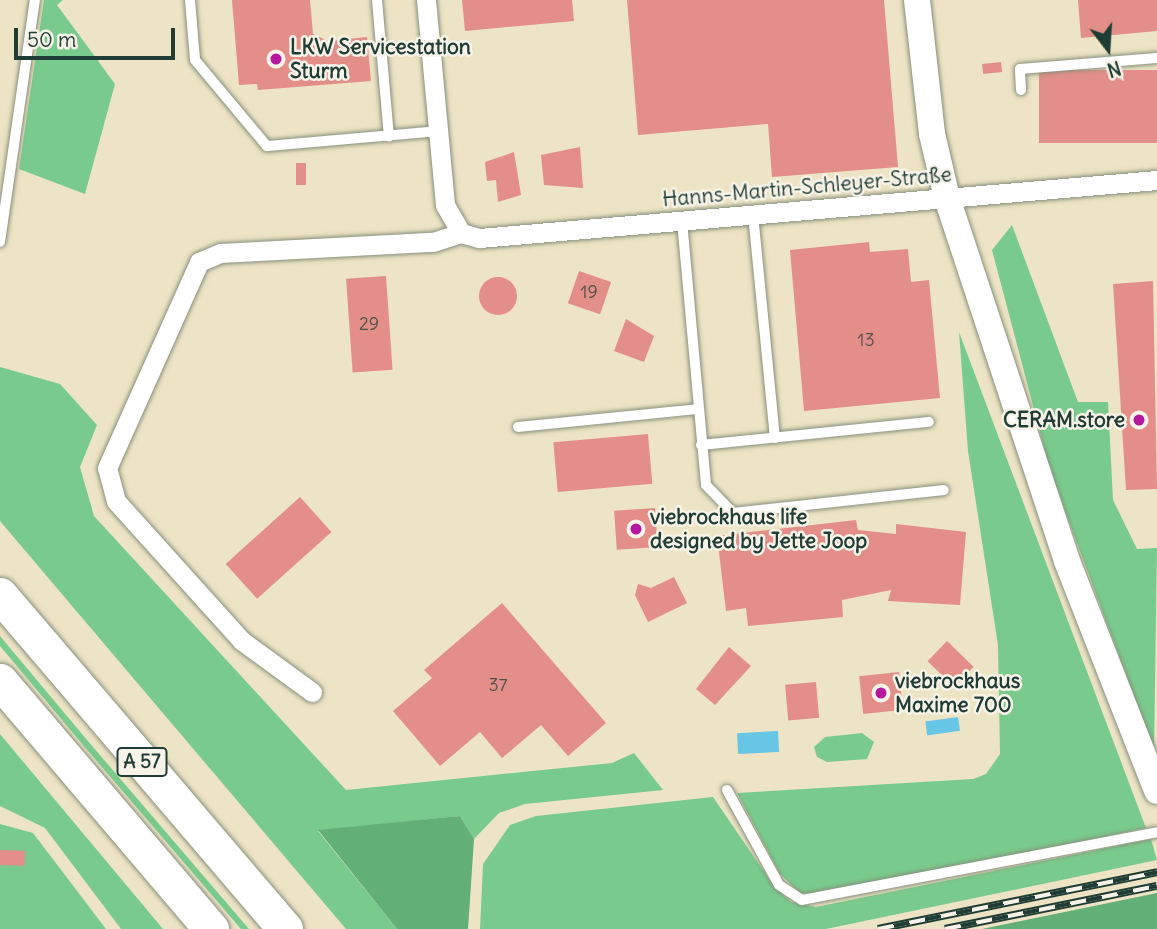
<!DOCTYPE html>
<meta charset="utf-8">
<style>
body{margin:0}
#map{position:relative;width:1157px;height:929px;overflow:hidden;background:#ede3c5;font-family:Delius,sans-serif}
div>[style]{position:absolute}
[style*='--x']{left:calc(var(--x)*1px);top:calc(var(--y)*1px);width:calc(var(--w)*1px);rotate:calc(var(--a)*1deg)}
.green>*{inset:0;background:#79cb8d}
.forest>*{inset:0;background:#62af78}
.water>*{inset:0;background:#67c5e5;transform-origin:0 0}
.building>*{inset:0;background:#e38e89;transform-origin:0 0}
.round{border-radius:50%}
.roads{filter:drop-shadow(0 0 2px #86907c) drop-shadow(0 0 2px #86907c)}
.lane>*{height:10px;margin:-5px;padding:0 5px;transform-origin:5px;border-radius:5px;background:#fff}
.street>*{height:19px;margin:-9.5px;padding:0 9.5px;transform-origin:9.5px;border-radius:9.5px;background:#fff}
.secondary>*{height:26px;margin:-13px;padding:0 13px;transform-origin:13px;border-radius:13px;background:#fff}
.highway>*{height:35px;margin:-17.5px;padding:0 17.5px;transform-origin:17.5px;border-radius:17.5px;background:#fff}
.rail>*{height:8px;margin-top:-4px;transform-origin:0;background:repeating-linear-gradient(90deg,#f7f3e8 0 16px,#1f3d34 0 32px);box-sizing:border-box;border-block:2px solid #1f3d34}
.dots>*{width:19px;height:19px;translate:-50% -50%;box-sizing:border-box;border:4px solid #f7f3e8;border-radius:50%}
span{translate:-50% -50%;white-space:nowrap;text-align:center;line-height:1.15;-webkit-text-stroke:5px #f7f3e8;paint-order:stroke}
.number-label{font-size:18px;color:#505149}
.number-label span{-webkit-text-stroke-width:0}
.shield-label span{padding:2px 5px;background:#f7f3e8;border:2px solid;border-radius:5px;-webkit-text-stroke-width:0}
.shield-label{font-size:19px;color:#1f3d34;font-weight:700}
.poi-label{font-size:21px;color:#1f3d34;font-weight:700}
.left{translate:0 -50%;text-align:left}
.right{translate:-100% -50%;text-align:right}
.street-label{font-size:21px;color:#1f3d34}
.north{position:absolute;left:1073px;top:14px;width:70px;height:70px;-webkit-text-stroke:5px #f7f3e8;paint-order:stroke;rotate:163deg;font-size:19px;font-weight:700;line-height:28px;text-align:center;color:#1f3d34}
.north::after{content:'';display:block;margin:auto;width:24px;height:32px;background:#1f3d34;clip-path:polygon(50% 0,100% 100%,50% 72%,0 100%)}
.scale{position:absolute;left:14px;top:28px;width:161px;height:32px;box-sizing:border-box;border:4px solid #1f3d34;border-top:0;padding-left:9px;font-size:21px;line-height:24px;white-space:nowrap;color:#1f3d34;-webkit-text-stroke:5px #f7f3e8;paint-order:stroke}
</style>
<div id="map">
<div class="green">
<div style="clip-path:polygon(44px 0,63px 0,57px 5px,115px 84px,85px 194px,19px 169px)"></div>
<div style="clip-path:polygon(1012px 225px,1078px 402px,1108px 402px,1113px 500px,1137px 549px,1157px 548px,1154px 750px,1050px 470px,992px 250px)"></div>
<div style="clip-path:polygon(959px 332px,1146px 828px,824px 894px,800px 893px,780px 874px,737px 793px,973px 779px,986px 774px,1000px 754px,998px 645px,968px 451px)"></div>
<div style="clip-path:polygon(0 367px,60px 384px,97px 425px,80px 467px,94px 516px,346px 790px,612px 763px,634px 753px,663px 790px,525px 804px,499px 813px,474px 839px,460px 816px,318px 831px,397px 929px,346px 929px,0 521px)"></div>
<div style="clip-path:polygon(0 636px,87px 740px,249px 929px,241px 929px,83px 745px,0 646px)"></div>
<div style="clip-path:polygon(862px 733px,874px 742px,867px 759px,827px 762px,817px 757px,814px 747px,825px 737px)"></div>
<div style="clip-path:polygon(0 734px,163px 929px,121px 929px,45px 828px,0 806px)"></div>
<div style="clip-path:polygon(713px 797px,774px 886px,791px 902px,816px 907px,1151px 839px,1157px 860px,826px 929px,480px 929px,483px 864px,510px 825px,536px 816px)"></div>
<div style="clip-path:polygon(0 824px,33px 833px,106px 929px,0 929px)"></div>
</div>
<div class="forest">
<div style="clip-path:polygon(460px 816px,474px 839px,468px 929px,397px 929px,318px 830px)"></div>
<div style="clip-path:polygon(1157px 893px,1157px 929px,982px 929px)"></div>
</div>
<div class="water">
<div style="left:958px;top:717px;width:14px;height:33px;rotate:82deg"></div>
<div style="left:778px;top:731px;width:21px;height:41px;rotate:87deg"></div>
</div>
<div class="building">
<div style="clip-path:polygon(232px 0,310px 0,313px 34px,328px 41px,367px 37px,371px 81px,258px 90px,257px 84px,239px 85px)"></div>
<div style="clip-path:polygon(462px 0,572px 0,574px 21px,465px 31px)"></div>
<div style="clip-path:polygon(627px 0,884px 0,898px 167px,772px 177px,768px 124px,638px 135px)"></div>
<div style="clip-path:polygon(1078px 0,1157px 0,1157px 31px,1081px 38px)"></div>
<div style="left:1001px;top:62px;width:10px;height:19px;rotate:84deg"></div>
<div style="left:1157px;top:70px;width:73px;height:118px;rotate:90deg"></div>
<div style="clip-path:polygon(580px 147px,583px 188px,544px 185px,541px 155px)"></div>
<div style="clip-path:polygon(514px 152px,521px 195px,498px 202px,496px 180px,487px 181px,485px 162px)"></div>
<div style="left:296px;top:163px;width:10px;height:22px"></div>
<div style="clip-path:polygon(869px 242px,870px 252px,908px 249px,911px 282px,929px 280px,940px 398px,804px 411px,790px 250px)"></div>
<div style="left:579px;top:271px;width:34px;height:34px;rotate:19deg"></div>
<div style="left:386px;top:276px;width:94px;height:40px;rotate:86deg"></div>
<div class="round" style="left:479px;top:277px;width:38px;height:38px"></div>
<div style="clip-path:polygon(1153px 281px,1157px 489px,1126px 490px,1113px 284px)"></div>
<div style="clip-path:polygon(626px 319px,654px 336px,644px 362px,614px 351px)"></div>
<div style="left:648px;top:434px;width:50px;height:95px;rotate:85deg"></div>
<div style="left:300px;top:497px;width:47px;height:100px;rotate:48deg"></div>
<div style="left:655px;top:508px;width:39px;height:41px;rotate:86deg"></div>
<div style="clip-path:polygon(856px 520px,858px 530px,896px 534px,896px 524px,966px 532px,960px 605px,888px 601px,891px 590px,842px 600px,843px 617px,748px 626px,746px 608px,726px 611px,717px 536px)"></div>
<div style="clip-path:polygon(674px 577px,687px 603px,648px 622px,635px 595px,638px 584px,651px 588px)"></div>
<div style="clip-path:polygon(502px 603px,606px 723px,568px 756px,541px 725px,502px 758px,480px 732px,440px 766px,393px 711px,432px 678px,424px 670px)"></div>
<div style="left:947px;top:641px;width:37px;height:28px;rotate:44deg"></div>
<div style="clip-path:polygon(729px 647px,751px 666px,715px 705px,696px 689px)"></div>
<div style="left:899px;top:672px;width:38px;height:40px;rotate:84deg"></div>
<div style="left:816px;top:682px;width:36px;height:31px;rotate:85deg"></div>
<div style="left:0;top:850px;width:25px;height:15px;rotate:2deg"></div>
</div>
<div class="roads">
<div class="lane">
<div style="--x:190;--y:0;--w:60;--a:85.2"></div>
<div style="--x:195;--y:60;--w:112;--a:50.1"></div>
<div style="--x:267;--y:146;--w:171;--a:-5"></div>
<div style="--x:377;--y:0;--w:137;--a:85"></div>
<div style="--x:1021;--y:90;--w:21;--a:-93"></div>
<div style="--x:1020;--y:69;--w:137;--a:-4.6"></div>
<div style="--x:753;--y:214;--w:225;--a:84.4"></div>
<div style="--x:682;--y:221;--w:265;--a:84.8"></div>
<div style="--x:706;--y:485;--w:39;--a:46"></div>
<div style="--x:733;--y:513;--w:212;--a:-6.2"></div>
<div style="--x:0;--y:242;--w:245;--a:-81.8"></div>
<div style="--x:518;--y:427;--w:180;--a:-5.7"></div>
<div style="--x:701;--y:445;--w:229;--a:-5.8"></div>
<div style="--x:727;--y:790;--w:108;--a:61.3"></div>
<div style="--x:779;--y:885;--w:27;--a:33"></div>
<div style="--x:802;--y:900;--w:361;--a:-10.8"></div>
</div>
<div class="street">
<div style="--x:426;--y:0;--w:206;--a:84.7"></div>
<div style="--x:445;--y:205;--w:32;--a:60"></div>
<div style="--x:461;--y:233;--w:19;--a:16"></div>
<div style="--x:479;--y:238;--w:680;--a:-4.89"></div>
<div style="--x:312;--y:692;--w:87;--a:-143.9"></div>
<div style="--x:242;--y:641;--w:188;--a:-132"></div>
<div style="--x:116;--y:501;--w:34;--a:-105"></div>
<div style="--x:107;--y:468;--w:226;--a:-65.9"></div>
<div style="--x:199;--y:262;--w:23;--a:-23"></div>
<div style="--x:220;--y:253;--w:213;--a:-3"></div>
<div style="--x:433;--y:242;--w:29;--a:-18"></div>
</div>
<div class="secondary">
<div style="--x:917;--y:0;--w:135;--a:83.6"></div>
<div style="--x:932;--y:134;--w:66;--a:76.8"></div>
<div style="--x:947;--y:198;--w:382;--a:71.7"></div>
<div style="--x:1067;--y:561;--w:247;--a:68.6"></div>
</div>
<div class="highway">
<div style="--x:0;--y:595;--w:439;--a:49.5"></div>
<div style="--x:0;--y:681;--w:326;--a:49.6"></div>
</div>
</div>
<div class="rail">
<div style="--x:878;--y:929;--w:285;--a:-11.5"></div>
<div style="--x:945;--y:929;--w:216;--a:-11.5"></div>
</div>
<div class="dots">
<div style="left:276px;top:59px;background:#b5179e"></div>
<div style="left:1139px;top:420px;background:#b5179e"></div>
<div style="left:636px;top:529px;background:#b5179e"></div>
<div style="left:881px;top:693px;background:#b5179e"></div>
</div>
<div class="number-label">
<span style="left:589px;top:292px">19</span>
<span style="left:369px;top:324px">29</span>
<span style="left:866px;top:340px">13</span>
<span style="left:498px;top:685px">37</span>
</div>
<div class="shield-label">
<span style="left:142px;top:762px">A 57</span>
</div>
<div class="poi-label">
<span class="left" style="left:290px;top:59px">LKW Servicestation<br>Sturm</span>
<span class="right" style="left:1125px;top:420px">CERAM.store</span>
<span class="left" style="left:650px;top:529px">viebrockhaus life<br>designed by Jette Joop</span>
<span class="left" style="left:895px;top:693px">viebrockhaus<br>Maxime 700</span>
</div>
<div class="street-label">
<span style="left:807px;top:187px;rotate:-5deg">Hanns-Martin-Schleyer-Straße</span>
</div>
<div class="north">N</div>
<div class="scale">50 m</div>
</div>
